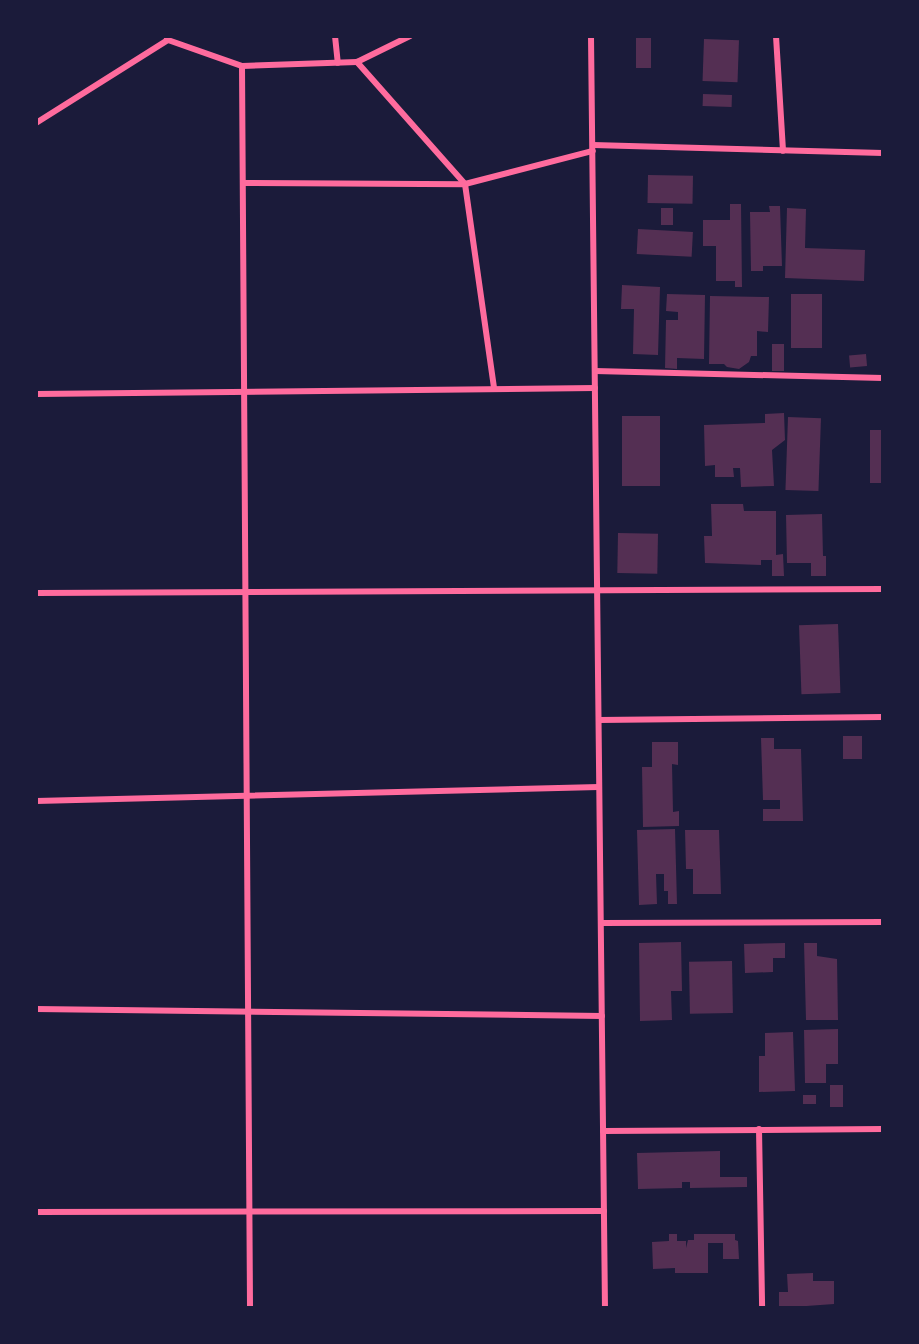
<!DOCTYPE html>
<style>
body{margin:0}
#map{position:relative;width:919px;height:1344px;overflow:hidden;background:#1b1b3a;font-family:"Open Sans",sans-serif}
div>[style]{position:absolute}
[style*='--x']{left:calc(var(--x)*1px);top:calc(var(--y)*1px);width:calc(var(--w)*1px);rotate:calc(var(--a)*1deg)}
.building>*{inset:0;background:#542f53;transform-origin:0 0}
.minor>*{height:6px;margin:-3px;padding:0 3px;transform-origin:3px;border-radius:3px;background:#ff6b9d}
span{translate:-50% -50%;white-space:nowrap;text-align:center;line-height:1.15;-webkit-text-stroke:4.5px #1b1b3a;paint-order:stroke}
.frame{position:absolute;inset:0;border:38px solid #1b1b3a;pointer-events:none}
</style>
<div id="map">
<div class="building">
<div style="left:636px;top:36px;width:15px;height:32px"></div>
<div style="left:704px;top:39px;width:35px;height:42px;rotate:2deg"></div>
<div style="left:703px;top:94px;width:29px;height:12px;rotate:2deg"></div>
<div style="left:648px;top:175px;width:45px;height:28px;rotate:1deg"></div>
<div style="clip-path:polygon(730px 204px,741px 204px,742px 287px,735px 287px,735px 281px,716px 281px,716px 246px,703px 246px,703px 220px,730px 220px)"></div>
<div style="clip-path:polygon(769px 206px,780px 206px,782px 266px,763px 266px,763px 271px,751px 271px,750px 212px,770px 212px)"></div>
<div style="left:661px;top:208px;width:12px;height:17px"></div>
<div style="clip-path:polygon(787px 208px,806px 209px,805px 248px,865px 250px,864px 281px,785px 278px)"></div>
<div style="left:638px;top:229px;width:55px;height:25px;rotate:3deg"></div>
<div style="clip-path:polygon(622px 285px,660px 287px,658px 355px,633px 354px,634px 309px,621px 309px)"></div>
<div style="clip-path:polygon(667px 294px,705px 295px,704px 359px,677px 358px,677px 369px,665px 368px,666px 320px,678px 320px,678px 312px,666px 311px)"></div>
<div style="left:791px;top:294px;width:31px;height:54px"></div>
<div style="clip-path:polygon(710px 296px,769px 297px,768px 332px,757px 331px,757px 356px,751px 356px,749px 362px,739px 369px,727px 367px,724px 364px,709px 364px)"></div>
<div style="left:772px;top:344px;width:12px;height:27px"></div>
<div style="left:866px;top:354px;width:12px;height:17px;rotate:85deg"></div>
<div style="clip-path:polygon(784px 413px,785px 440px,772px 450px,774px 486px,741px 487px,740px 468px,733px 468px,734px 477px,715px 477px,715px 465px,705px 466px,704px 425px,765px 423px,765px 414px)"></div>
<div style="left:622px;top:416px;width:38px;height:70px"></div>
<div style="left:788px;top:417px;width:33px;height:73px;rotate:2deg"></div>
<div style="left:870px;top:430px;width:13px;height:53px"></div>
<div style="clip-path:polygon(711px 504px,743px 504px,744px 511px,776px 511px,776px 555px,783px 554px,784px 576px,772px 576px,772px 560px,761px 560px,761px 565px,705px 563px,704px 536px,712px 536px)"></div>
<div style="clip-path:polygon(822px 514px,823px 556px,826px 556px,826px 576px,811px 576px,811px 563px,787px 563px,786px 515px)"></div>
<div style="left:618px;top:533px;width:40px;height:40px;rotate:1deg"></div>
<div style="left:838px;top:624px;width:69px;height:39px;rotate:88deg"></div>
<div style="left:843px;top:736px;width:19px;height:23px"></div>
<div style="clip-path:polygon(761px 738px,774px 738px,774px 749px,801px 749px,803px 821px,763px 821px,763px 809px,780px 809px,780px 800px,763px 800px)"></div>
<div style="clip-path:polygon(652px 742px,678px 742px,678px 765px,672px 764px,673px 812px,679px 811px,679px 826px,643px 827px,642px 767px,652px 767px)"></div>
<div style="clip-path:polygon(675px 829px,677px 904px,668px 904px,668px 891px,664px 891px,664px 874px,656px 874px,657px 904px,639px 905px,637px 830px)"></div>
<div style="clip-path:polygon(685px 830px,719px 830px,721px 894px,693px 894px,693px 869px,686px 869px)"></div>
<div style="clip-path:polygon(681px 942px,682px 991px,671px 991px,672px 1020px,640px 1021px,639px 943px)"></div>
<div style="clip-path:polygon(785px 943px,785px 958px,773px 958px,773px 972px,745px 973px,744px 944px)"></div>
<div style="clip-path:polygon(804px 943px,817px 943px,817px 956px,837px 959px,838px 1020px,806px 1020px)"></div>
<div style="left:732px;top:961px;width:52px;height:43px;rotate:89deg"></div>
<div style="clip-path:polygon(838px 1029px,838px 1064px,826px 1064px,826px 1083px,805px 1083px,804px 1030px)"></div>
<div style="clip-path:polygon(793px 1032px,795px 1091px,759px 1092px,759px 1056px,765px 1056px,765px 1033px)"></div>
<div style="left:843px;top:1085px;width:22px;height:13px;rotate:90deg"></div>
<div style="left:803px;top:1095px;width:13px;height:9px"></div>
<div style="clip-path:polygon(720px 1151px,720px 1177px,747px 1177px,747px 1187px,690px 1188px,690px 1182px,682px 1182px,682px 1188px,638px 1189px,637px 1153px)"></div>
<div style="clip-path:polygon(669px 1234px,677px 1234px,677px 1241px,686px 1241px,686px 1248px,688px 1240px,694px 1240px,694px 1234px,735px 1234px,735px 1240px,738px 1241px,739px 1259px,723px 1259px,723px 1243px,708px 1243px,708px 1273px,675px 1273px,675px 1268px,653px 1269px,652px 1242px,669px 1241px)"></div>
<div style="clip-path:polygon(813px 1273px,813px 1281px,834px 1281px,834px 1304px,779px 1308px,779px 1292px,788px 1292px,787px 1274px)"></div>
</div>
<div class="minor">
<div style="--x:166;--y:36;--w:4;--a:63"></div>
<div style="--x:168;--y:40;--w:78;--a:19.4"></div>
<div style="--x:242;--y:66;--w:115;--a:-2"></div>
<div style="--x:357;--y:62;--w:59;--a:-26.1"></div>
<div style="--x:335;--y:36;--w:27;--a:84"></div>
<div style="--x:591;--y:36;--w:1272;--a:89.37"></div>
<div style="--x:776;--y:36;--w:115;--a:86.5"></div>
<div style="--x:357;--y:62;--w:163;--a:48.5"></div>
<div style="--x:465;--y:184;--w:207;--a:81.9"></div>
<div style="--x:242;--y:66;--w:1242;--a:89.63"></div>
<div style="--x:36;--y:123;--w:156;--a:-32.2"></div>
<div style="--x:593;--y:145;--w:290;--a:1.6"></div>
<div style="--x:243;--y:183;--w:222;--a:0.3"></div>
<div style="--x:465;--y:184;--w:132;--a:-14.5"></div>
<div style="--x:595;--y:371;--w:288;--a:1.4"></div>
<div style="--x:36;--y:394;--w:559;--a:-0.61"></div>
<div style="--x:36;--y:593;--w:847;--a:-0.27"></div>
<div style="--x:599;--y:720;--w:284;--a:-0.6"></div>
<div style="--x:36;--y:801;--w:563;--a:-1.42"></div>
<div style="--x:601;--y:923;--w:282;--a:-0.2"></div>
<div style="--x:36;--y:1009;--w:566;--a:0.71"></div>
<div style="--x:759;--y:1129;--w:179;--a:89"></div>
<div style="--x:603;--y:1131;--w:280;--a:-0.4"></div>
<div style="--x:36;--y:1212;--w:568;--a:-0.1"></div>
</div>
<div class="frame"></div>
</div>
